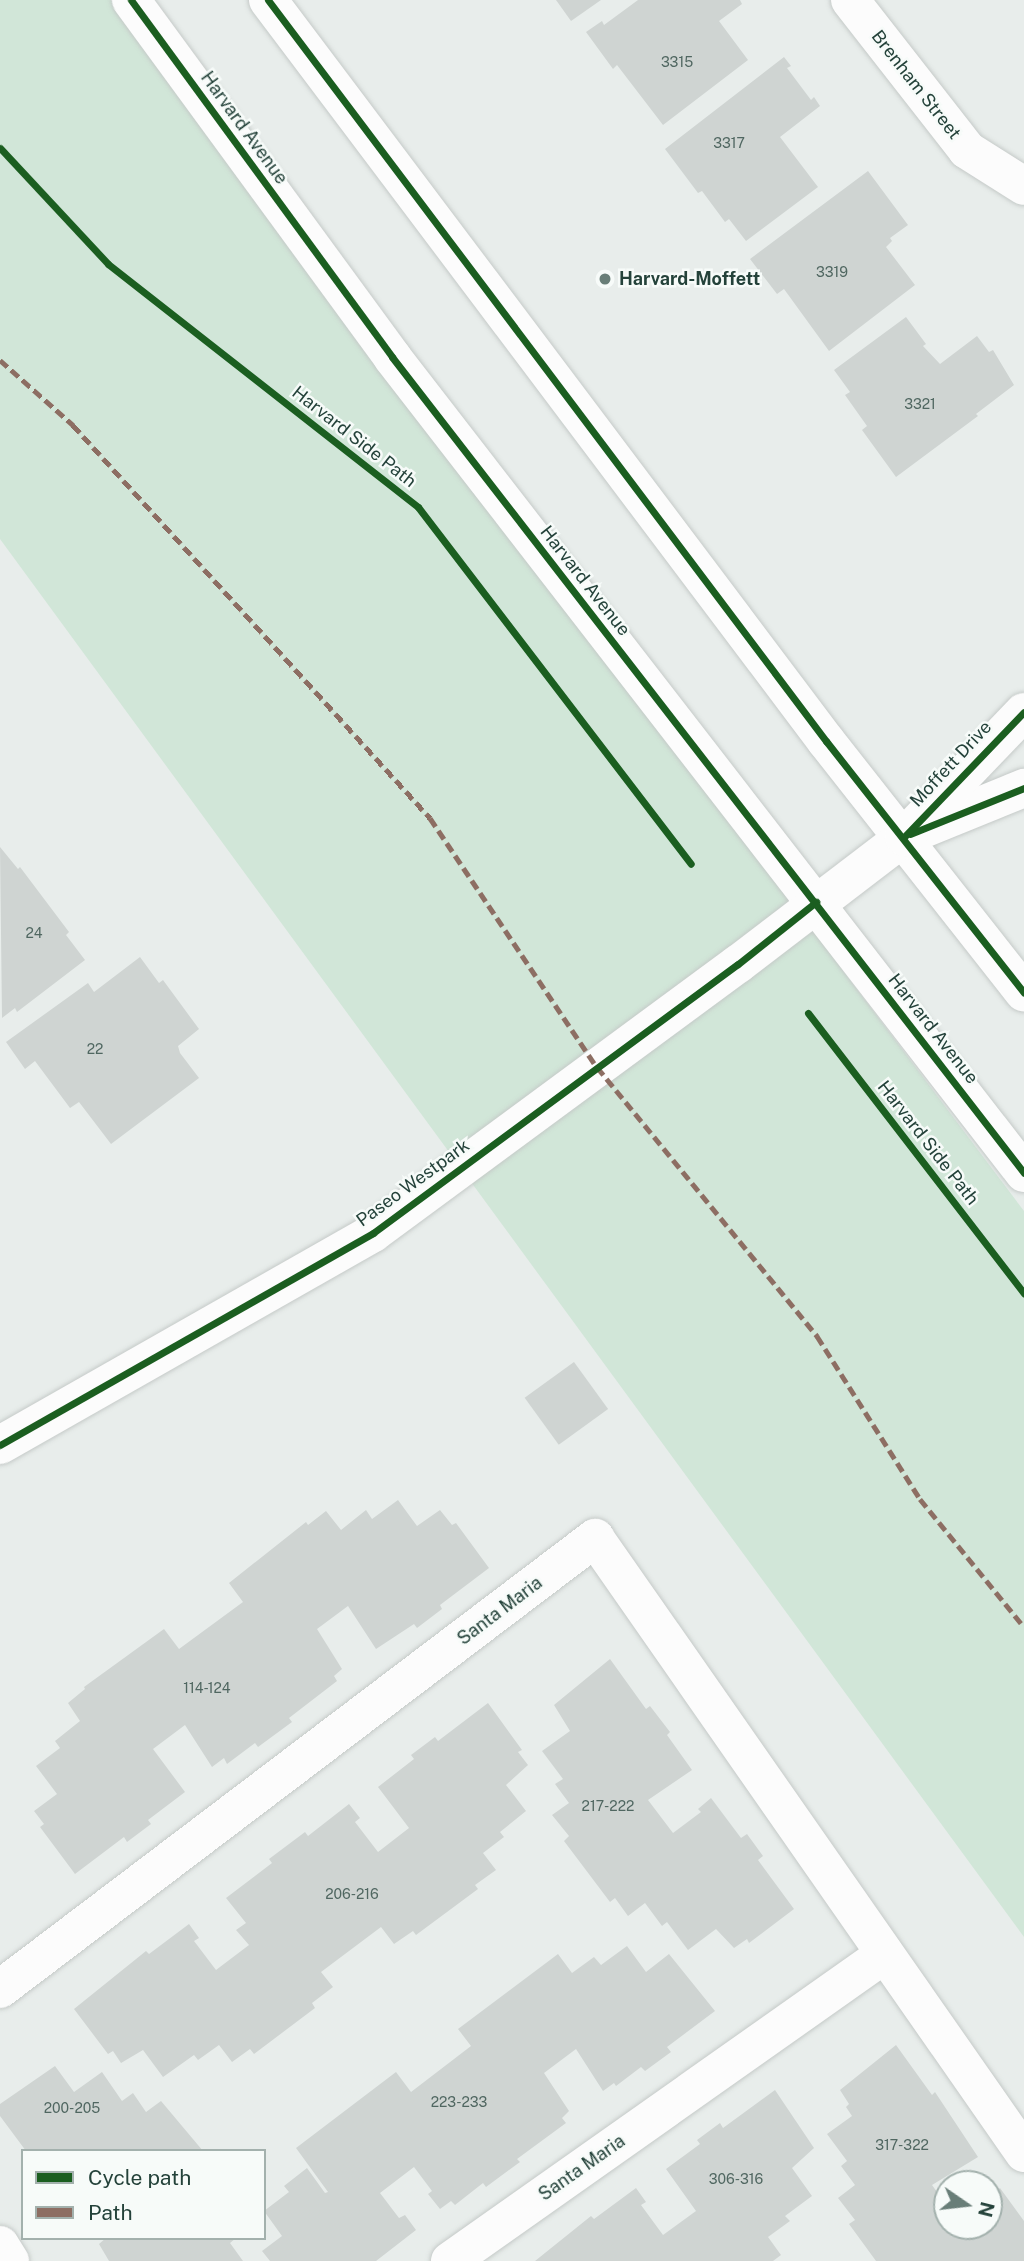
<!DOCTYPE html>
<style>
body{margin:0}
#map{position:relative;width:1024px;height:2261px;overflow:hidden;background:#e8edeb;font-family:"Public Sans",sans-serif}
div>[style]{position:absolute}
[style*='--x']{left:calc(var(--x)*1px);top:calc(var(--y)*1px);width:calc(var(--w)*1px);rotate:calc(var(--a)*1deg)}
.green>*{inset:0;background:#d1e6d8}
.building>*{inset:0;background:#cfd4d2;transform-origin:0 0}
.roads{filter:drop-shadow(0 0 2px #c5cac8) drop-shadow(0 0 2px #c5cac8)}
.street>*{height:38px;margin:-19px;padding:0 19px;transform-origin:19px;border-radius:19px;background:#fcfcfc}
.secondary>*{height:38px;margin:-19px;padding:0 19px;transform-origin:19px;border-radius:19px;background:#fcfcfc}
.quiet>*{height:5px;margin-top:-2.5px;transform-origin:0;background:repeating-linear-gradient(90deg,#8d6e63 0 10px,transparent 0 15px)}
.cycleway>*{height:7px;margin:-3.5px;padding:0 3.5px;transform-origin:3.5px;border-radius:3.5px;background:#1b5e20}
.dots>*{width:19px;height:19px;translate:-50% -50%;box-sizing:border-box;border:4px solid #f7fbf9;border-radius:50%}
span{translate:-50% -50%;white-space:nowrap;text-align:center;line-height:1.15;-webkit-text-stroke:5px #f7fbf9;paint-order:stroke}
.number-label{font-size:14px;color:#506761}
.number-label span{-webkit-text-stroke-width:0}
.street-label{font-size:18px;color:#24423a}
.poi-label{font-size:18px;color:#24423a;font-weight:700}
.left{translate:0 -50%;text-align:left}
.legend{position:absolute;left:21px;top:2149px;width:245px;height:91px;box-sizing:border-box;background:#f7fbf9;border:2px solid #a3b1ad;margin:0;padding:9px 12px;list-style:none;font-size:21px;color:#24423a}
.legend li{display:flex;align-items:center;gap:14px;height:35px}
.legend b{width:35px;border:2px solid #a3b1ad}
.north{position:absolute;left:933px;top:2170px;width:70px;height:70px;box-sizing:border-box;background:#f7fbf9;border:2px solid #a3b1ad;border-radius:50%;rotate:104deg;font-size:19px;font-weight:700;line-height:28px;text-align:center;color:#24423a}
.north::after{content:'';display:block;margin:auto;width:24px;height:32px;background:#697e78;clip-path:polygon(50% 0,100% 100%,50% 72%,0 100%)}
</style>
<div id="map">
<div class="green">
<div style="clip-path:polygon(0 0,111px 0,1024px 1211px,1024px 1937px,0 539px)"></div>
</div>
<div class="building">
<div style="clip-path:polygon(556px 0,601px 0,571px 21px)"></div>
<div style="clip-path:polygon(638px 0,740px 0,742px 4px,719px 21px,748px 60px,663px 125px,617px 65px,613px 69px,586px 32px,602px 21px,604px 25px)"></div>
<div style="clip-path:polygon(784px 57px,791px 66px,787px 68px,811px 100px,814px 97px,820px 106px,780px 137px,818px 187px,746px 241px,729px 219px,725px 222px,702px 191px,698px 193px,665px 149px)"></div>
<div style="clip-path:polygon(868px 171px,908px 225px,890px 238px,892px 241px,886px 247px,915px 285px,829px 351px,784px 289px,777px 294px,750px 259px)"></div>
<div style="clip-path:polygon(906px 317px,926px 344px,923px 346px,940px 364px,977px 336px,989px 352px,993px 350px,1014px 385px,976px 414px,978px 416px,896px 477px,862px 430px,867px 426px,845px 395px,850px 392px,834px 370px)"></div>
<div style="clip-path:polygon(0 847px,18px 869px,20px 867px,69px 932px,66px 935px,85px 960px,17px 1012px,15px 1008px,2px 1018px)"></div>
<div style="clip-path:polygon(140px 957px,159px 983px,163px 980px,199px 1029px,178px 1046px,180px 1053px,199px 1078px,111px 1144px,79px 1102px,70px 1108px,35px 1061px,25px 1069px,6px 1042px,88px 983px,94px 992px)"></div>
<div style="left:574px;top:1362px;width:58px;height:61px;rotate:54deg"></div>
<div style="clip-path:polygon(398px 1500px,417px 1526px,440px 1510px,452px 1525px,456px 1523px,489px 1568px,440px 1605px,442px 1609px,417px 1628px,414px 1624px,376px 1649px,348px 1606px,317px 1629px,342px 1669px,334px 1676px,337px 1681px,289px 1718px,292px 1722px,258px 1747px,255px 1743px,227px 1764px,224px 1758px,212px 1767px,185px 1725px,153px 1749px,185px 1792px,148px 1820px,151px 1824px,127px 1842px,124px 1837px,75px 1874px,40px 1827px,44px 1824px,34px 1811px,57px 1794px,36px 1766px,60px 1748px,55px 1741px,80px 1721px,68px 1703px,85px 1689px,84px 1687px,164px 1629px,179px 1649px,243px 1602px,229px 1583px,306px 1522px,308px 1525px,326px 1511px,341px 1530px,366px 1510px,372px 1519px)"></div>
<div style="clip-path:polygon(610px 1659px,646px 1709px,650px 1706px,670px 1732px,667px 1735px,692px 1770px,648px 1800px,673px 1833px,701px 1812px,698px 1809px,711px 1798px,741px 1838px,747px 1834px,763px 1856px,758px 1860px,794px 1909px,749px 1943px,747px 1939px,734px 1948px,716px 1929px,688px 1950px,667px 1922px,662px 1926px,645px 1903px,628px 1916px,615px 1898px,610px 1902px,564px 1841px,569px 1836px,552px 1815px,569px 1803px,555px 1784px,563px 1779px,542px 1751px,570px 1731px,554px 1705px)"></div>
<div style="clip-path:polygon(488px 1703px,522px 1750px,518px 1752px,528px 1765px,506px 1785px,526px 1811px,500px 1832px,504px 1837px,483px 1853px,496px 1870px,475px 1885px,478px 1889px,416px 1935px,413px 1931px,394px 1944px,381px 1927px,321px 1972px,333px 1987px,312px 2003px,315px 2008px,254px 2054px,250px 2049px,232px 2062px,219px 2045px,198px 2060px,194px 2055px,163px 2077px,143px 2050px,121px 2063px,113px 2051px,108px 2054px,74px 2009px,146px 1951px,149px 1954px,189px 1924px,199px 1938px,194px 1941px,216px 1970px,249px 1945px,236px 1930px,246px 1923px,226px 1898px,272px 1863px,269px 1859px,305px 1832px,308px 1836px,349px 1804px,360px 1818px,355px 1822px,378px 1852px,409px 1828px,378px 1787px,414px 1759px,411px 1755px,435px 1737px,438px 1741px)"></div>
<div style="clip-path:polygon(627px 1946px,646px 1972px,669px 1954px,715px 2011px,667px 2047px,671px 2052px,645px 2071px,641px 2067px,616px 2086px,614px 2083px,603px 2091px,576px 2049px,544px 2073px,569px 2111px,562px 2118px,566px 2123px,517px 2159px,520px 2162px,486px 2187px,483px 2183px,455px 2205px,451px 2201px,440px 2209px,428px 2194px,432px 2191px,414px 2167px,380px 2193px,399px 2218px,405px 2215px,416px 2230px,376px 2261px,270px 2261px,262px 2251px,282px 2236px,264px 2211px,289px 2192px,284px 2186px,307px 2168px,325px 2193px,328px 2192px,296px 2148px,396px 2072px,411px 2092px,471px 2046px,458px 2029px,558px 1954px,572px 1973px,594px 1957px,601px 1965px)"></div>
<div style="clip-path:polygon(896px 2045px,932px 2095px,935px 2092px,978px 2157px,932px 2185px,947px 2206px,947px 2226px,989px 2226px,989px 2196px,1000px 2188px,1024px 2221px,1024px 2261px,876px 2261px,849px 2224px,855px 2220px,838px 2198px,855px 2185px,841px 2166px,847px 2161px,827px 2134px,852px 2116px,846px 2107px,849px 2104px,840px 2090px)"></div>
<div style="clip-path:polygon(55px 2066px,74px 2092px,102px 2072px,122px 2101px,133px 2093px,146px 2112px,161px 2101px,203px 2151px,26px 2151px,0 2116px,0 2104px)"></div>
<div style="clip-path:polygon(775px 2090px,814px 2148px,792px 2168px,812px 2196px,785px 2216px,790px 2221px,768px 2237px,781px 2255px,773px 2261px,535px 2261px,591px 2216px,594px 2219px,636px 2188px,646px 2202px,641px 2205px,663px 2235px,696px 2211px,666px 2169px,700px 2144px,697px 2140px,720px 2123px,723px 2128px)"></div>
<div style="clip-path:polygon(106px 2238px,236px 2238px,230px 2243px,243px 2261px,109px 2261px,99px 2244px)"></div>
</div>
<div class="roads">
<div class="street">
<div style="--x:850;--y:0;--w:190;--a:52"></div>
<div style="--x:967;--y:150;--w:67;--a:32.3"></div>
<div style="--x:0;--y:1989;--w:747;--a:-37.16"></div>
<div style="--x:595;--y:1538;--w:750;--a:55.1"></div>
<div style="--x:0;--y:2245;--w:19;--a:58"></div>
<div style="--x:450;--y:2261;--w:532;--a:-35.21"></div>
</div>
<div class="secondary">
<div style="--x:131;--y:0;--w:442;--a:53.8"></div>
<div style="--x:392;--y:357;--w:1032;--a:52.24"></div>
<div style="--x:268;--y:0;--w:928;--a:53.02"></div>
<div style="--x:826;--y:741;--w:320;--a:51.8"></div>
<div style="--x:916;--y:832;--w:117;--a:-22.2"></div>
<div style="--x:0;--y:1445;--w:429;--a:-29.6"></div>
<div style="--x:373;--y:1233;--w:453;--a:-36.4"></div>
<div style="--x:738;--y:964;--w:209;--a:-37.4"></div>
<div style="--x:904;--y:837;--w:173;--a:-46.2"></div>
</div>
</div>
<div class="quiet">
<div style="--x:0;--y:360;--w:98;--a:41.7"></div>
<div style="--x:73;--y:425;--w:531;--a:47.75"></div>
<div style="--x:430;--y:818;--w:300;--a:56.2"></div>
<div style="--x:597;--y:1067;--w:348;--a:50.7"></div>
<div style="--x:817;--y:1336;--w:193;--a:57.7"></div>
<div style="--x:920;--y:1499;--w:165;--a:50.9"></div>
</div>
<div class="cycleway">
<div style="--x:131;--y:0;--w:442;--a:53.8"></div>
<div style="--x:392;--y:357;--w:1032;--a:52.24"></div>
<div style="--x:268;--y:0;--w:928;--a:53.02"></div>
<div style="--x:826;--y:741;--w:320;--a:51.8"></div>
<div style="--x:0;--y:148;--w:158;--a:47"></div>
<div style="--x:108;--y:264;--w:394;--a:38.1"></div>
<div style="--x:418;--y:507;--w:449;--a:52.6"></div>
<div style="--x:910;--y:834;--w:123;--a:-22"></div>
<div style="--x:904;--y:837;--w:173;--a:-46.2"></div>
<div style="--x:808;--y:1013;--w:354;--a:52.4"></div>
<div style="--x:0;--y:1445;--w:429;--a:-29.6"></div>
<div style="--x:373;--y:1233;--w:453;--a:-36.4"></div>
<div style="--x:738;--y:964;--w:100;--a:-38.5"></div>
</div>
<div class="dots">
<div style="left:605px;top:279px;background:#697e78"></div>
</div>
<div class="number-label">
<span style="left:677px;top:62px">3315</span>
<span style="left:729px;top:143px">3317</span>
<span style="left:832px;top:272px">3319</span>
<span style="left:920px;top:404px">3321</span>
<span style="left:34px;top:933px">24</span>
<span style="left:95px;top:1049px">22</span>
<span style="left:207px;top:1688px">114-124</span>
<span style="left:608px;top:1806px">217-222</span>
<span style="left:352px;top:1894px">206-216</span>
<span style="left:459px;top:2102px">223-233</span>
<span style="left:72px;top:2108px">200-205</span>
<span style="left:902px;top:2145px">317-322</span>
<span style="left:736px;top:2179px">306-316</span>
</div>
<div class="street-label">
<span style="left:916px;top:85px;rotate:52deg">Brenham Street</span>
<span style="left:244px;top:128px;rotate:54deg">Harvard Avenue</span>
<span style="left:354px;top:437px;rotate:38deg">Harvard Side Path</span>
<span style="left:585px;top:581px;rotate:52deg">Harvard Avenue</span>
<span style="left:951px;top:764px;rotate:-47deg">Moffett Drive</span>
<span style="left:933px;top:1029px;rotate:52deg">Harvard Avenue</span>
<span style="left:928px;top:1143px;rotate:52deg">Harvard Side Path</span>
<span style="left:413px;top:1183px;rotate:-36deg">Paseo Westpark</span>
<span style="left:500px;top:1611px;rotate:-37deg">Santa Maria</span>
<span style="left:582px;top:2168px;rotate:-35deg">Santa Maria</span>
</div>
<div class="poi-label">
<span class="left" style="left:619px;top:279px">Harvard-Moffett</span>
</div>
<ul class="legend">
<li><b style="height:9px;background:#1b5e20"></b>Cycle path</li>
<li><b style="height:9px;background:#8d6e63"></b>Path</li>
</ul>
<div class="north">N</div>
</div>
